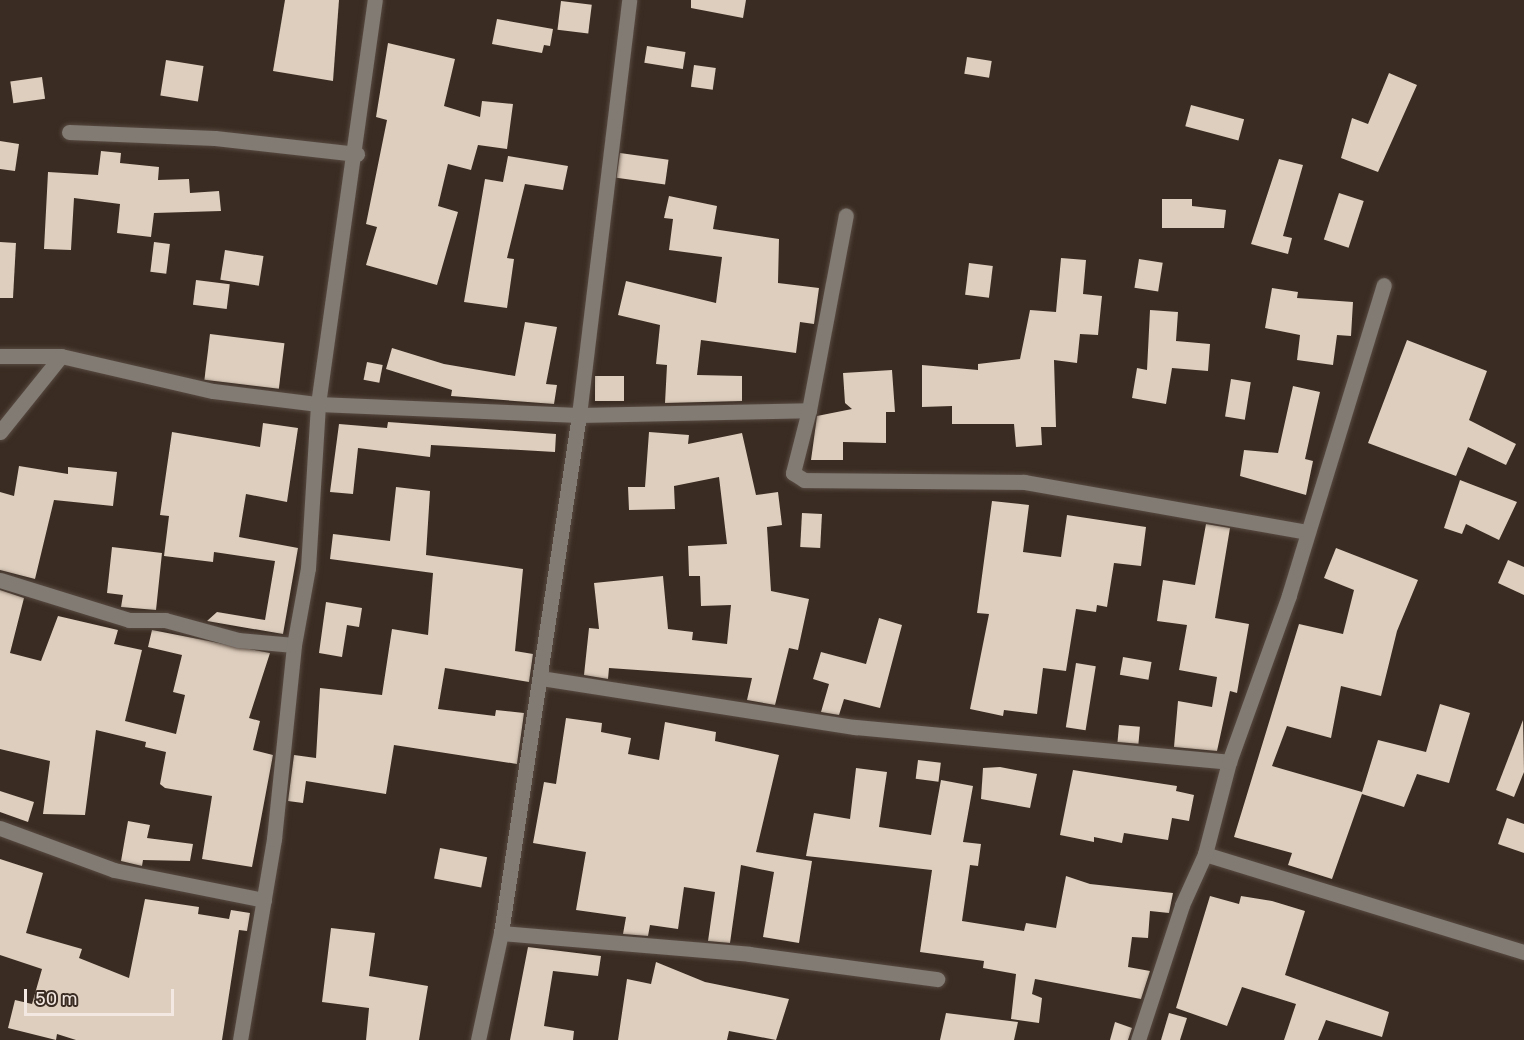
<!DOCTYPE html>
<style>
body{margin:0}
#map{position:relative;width:1524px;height:1040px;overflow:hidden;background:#3a2c22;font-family:Rubik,sans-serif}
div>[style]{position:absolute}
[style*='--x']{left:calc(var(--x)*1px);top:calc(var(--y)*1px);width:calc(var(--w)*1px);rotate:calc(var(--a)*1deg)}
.building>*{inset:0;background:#ddcebe;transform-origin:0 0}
.roads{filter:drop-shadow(0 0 2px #584a41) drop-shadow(0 0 2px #584a41)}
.minor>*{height:15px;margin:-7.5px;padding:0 7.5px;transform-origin:7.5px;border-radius:7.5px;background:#817b74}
span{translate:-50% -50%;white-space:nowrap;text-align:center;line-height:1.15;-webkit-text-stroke:6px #3a2c22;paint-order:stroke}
.scale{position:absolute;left:24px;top:989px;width:150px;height:27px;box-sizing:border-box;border:3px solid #f3e9e2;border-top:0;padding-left:8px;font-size:18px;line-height:21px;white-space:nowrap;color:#f3e9e2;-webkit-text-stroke:4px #3a2c22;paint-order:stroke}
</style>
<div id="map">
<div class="building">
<div style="clip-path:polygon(285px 0,339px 0,333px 81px,273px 71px)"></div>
<div style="clip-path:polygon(691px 0,746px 0,743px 18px,691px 8px)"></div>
<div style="left:561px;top:1px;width:31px;height:29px;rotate:7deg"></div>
<div style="clip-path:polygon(497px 19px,553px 29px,550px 46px,544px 45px,542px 53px,492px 44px)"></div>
<div style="clip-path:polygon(388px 43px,455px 59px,444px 106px,480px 117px,482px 101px,513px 104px,507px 149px,478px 145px,471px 170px,448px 164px,438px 206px,458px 212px,437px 285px,366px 265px,377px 227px,366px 224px,387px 120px,376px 117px)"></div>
<div style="left:647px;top:46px;width:39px;height:17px;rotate:9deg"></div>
<div style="left:967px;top:57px;width:25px;height:17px;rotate:9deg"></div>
<div style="left:166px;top:60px;width:38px;height:36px;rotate:9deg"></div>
<div style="left:694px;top:65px;width:22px;height:22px;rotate:8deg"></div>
<div style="clip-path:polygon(1389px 73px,1417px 85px,1378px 172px,1341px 158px,1352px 118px,1368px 124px)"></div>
<div style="left:42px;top:77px;width:22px;height:32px;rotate:82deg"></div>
<div style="left:1191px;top:105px;width:55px;height:22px;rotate:15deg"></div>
<div style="clip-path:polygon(0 141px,19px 144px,15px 171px,0 169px)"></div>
<div style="clip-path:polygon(101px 151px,121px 153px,120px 163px,159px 167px,158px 180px,189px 179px,190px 193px,219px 191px,221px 211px,154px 213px,151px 237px,117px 233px,120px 204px,74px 198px,71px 250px,44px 249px,48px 172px,98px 175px)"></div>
<div style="left:620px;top:153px;width:49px;height:25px;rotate:8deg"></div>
<div style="clip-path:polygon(508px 156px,568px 166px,563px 190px,525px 184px,507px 258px,514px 259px,507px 308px,464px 302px,485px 179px,503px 182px)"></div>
<div style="clip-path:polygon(1279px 159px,1303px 165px,1283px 236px,1292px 238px,1288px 254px,1251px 244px)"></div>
<div style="left:1339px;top:193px;width:26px;height:49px;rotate:18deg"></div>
<div style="clip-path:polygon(669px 196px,717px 206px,713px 229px,779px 239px,778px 283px,819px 288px,814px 324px,800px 322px,796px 353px,701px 340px,697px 375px,742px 376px,742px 401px,665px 403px,667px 365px,656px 364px,660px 325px,618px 315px,626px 281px,716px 303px,722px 257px,669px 250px,673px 219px,664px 218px)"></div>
<div style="clip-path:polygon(1162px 199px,1192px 199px,1192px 206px,1226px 210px,1224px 228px,1162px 228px)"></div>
<div style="clip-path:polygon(0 242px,16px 243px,13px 298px,0 298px)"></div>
<div style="left:154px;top:242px;width:16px;height:30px;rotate:7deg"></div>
<div style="left:225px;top:250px;width:39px;height:30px;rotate:9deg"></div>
<div style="clip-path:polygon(1061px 258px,1086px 260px,1083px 294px,1102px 296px,1098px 335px,1080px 334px,1077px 363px,1054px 360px,1056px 427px,1041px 427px,1042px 445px,1016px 447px,1014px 424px,952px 424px,952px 406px,922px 407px,922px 365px,978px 370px,978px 364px,1020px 359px,1030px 310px,1056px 312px)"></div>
<div style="left:1139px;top:259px;width:24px;height:29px;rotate:9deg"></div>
<div style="left:969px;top:263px;width:24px;height:32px;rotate:7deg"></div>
<div style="left:196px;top:280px;width:34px;height:25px;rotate:7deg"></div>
<div style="clip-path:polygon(1272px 288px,1298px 292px,1297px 298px,1353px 302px,1351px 336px,1337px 335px,1333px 365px,1297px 360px,1300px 335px,1265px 328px)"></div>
<div style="clip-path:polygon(1150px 310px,1178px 312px,1176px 341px,1210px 344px,1208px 371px,1172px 368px,1166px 404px,1132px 398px,1137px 368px,1147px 370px)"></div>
<div style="clip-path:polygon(525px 322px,557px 327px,546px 384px,557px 385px,554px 404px,451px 396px,452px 390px,386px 369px,392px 348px,444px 364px,515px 376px)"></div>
<div style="left:210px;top:334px;width:75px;height:46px;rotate:7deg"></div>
<div style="clip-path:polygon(1407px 340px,1487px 371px,1469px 420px,1516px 444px,1506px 465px,1468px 447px,1456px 476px,1368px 443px)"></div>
<div style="left:367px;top:362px;width:16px;height:18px;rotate:11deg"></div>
<div style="clip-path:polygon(892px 370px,895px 412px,886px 412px,886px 443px,843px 442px,843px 460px,811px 460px,817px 416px,852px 409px,845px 403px,843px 373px)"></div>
<div style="left:595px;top:376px;width:29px;height:25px"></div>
<div style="left:1231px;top:379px;width:20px;height:38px;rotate:9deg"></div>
<div style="clip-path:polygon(1293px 386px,1320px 392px,1305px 459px,1313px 461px,1306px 495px,1240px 476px,1244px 450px,1278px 453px)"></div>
<div style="clip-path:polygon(388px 422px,556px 434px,555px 452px,431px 445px,430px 457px,358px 448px,353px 494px,330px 492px,339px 424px,387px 428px)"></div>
<div style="clip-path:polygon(263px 423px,298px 428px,287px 502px,246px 494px,239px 537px,298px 548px,283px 634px,207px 621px,217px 612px,265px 620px,275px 561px,214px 552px,213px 562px,164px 556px,169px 516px,160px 515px,172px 432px,260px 447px)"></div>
<div style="clip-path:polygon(649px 432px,689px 435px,688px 444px,742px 433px,756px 495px,778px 492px,782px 525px,767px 527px,771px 591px,809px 599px,798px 650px,789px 648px,775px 705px,747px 700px,752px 678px,609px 668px,608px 679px,584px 675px,589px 628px,599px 629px,594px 583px,663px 576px,668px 629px,693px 632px,692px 640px,727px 644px,731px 605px,701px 606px,700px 576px,689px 576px,688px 546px,727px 544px,719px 477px,674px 486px,675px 509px,629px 510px,628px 487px,645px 487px)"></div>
<div style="clip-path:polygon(19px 466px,68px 474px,68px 467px,117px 472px,113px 506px,54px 500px,35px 579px,0 570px,0 492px,14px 496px)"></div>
<div style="clip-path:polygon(1460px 480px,1517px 502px,1499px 540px,1466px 524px,1462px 534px,1444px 528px)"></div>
<div style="clip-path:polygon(396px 487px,430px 491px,426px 555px,523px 569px,515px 651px,533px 654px,529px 682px,445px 668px,438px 709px,495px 716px,496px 710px,524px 713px,517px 764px,394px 745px,386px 794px,306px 781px,303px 803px,288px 801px,294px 755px,316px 758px,320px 688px,382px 695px,392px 629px,428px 635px,433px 573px,330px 559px,333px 534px,390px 541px)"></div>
<div style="clip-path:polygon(992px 501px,1029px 505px,1023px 552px,1061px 557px,1067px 515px,1146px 527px,1141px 566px,1114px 563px,1107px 607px,1097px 605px,1096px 612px,1076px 609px,1066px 671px,1043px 668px,1037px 714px,1004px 710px,1003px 716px,970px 709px,989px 614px,977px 613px)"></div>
<div style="left:802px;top:513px;width:20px;height:34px;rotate:3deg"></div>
<div style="clip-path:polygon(1206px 524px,1230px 528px,1215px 618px,1249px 624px,1237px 693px,1230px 691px,1217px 751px,1174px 747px,1178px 701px,1212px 707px,1217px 677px,1179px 670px,1187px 625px,1157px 621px,1163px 580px,1195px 585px)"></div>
<div style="clip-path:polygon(112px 547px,162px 553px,156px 610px,121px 607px,123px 595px,107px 593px)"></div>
<div style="clip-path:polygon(1336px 548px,1418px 580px,1397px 631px,1381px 696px,1341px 686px,1331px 738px,1287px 726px,1272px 766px,1362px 792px,1378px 740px,1426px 752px,1440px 704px,1470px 713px,1449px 783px,1417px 774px,1404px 807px,1362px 794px,1332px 879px,1288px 865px,1292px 853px,1234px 837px,1299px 624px,1343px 634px,1354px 590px,1324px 578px)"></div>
<div style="clip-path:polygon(1508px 560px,1524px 567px,1524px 595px,1498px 583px)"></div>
<div style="clip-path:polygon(0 590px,24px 598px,10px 653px,41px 661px,58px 616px,118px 630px,114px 644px,142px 650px,125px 721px,176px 734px,185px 695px,173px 692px,182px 655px,148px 647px,152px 630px,270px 653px,249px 718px,260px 721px,253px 750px,273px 755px,252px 867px,202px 859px,212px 796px,165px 788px,160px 784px,166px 752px,145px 747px,146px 742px,96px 730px,85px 815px,43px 814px,50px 761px,0 749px)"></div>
<div style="clip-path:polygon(326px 602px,362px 608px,359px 627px,347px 625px,342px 657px,319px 653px)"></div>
<div style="clip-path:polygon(879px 618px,902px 625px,880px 708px,844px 699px,839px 715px,821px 712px,829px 684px,813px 679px,821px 652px,866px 664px)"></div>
<div style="left:1123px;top:657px;width:29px;height:18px;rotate:10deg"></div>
<div style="left:1076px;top:663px;width:20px;height:65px;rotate:9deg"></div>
<div style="clip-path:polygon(566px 718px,602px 723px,601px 732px,631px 738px,628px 754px,659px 760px,665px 722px,716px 732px,715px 741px,779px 755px,756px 852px,812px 861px,799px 943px,763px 937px,774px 872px,741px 865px,730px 943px,708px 941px,715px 892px,684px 887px,678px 929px,650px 925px,648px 936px,623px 934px,626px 917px,576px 910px,586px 852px,533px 843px,544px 782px,556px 784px)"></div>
<div style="clip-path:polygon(1523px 720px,1524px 772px,1514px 797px,1496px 790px)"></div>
<div style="left:1119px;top:725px;width:21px;height:17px;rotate:5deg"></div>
<div style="left:918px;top:760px;width:23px;height:19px;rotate:7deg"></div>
<div style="clip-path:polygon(1000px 767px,1037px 774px,1030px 808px,981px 799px,983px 768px)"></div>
<div style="clip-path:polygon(856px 768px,887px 772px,879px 827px,931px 835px,941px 780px,973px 786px,963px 842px,981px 844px,978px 866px,970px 865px,962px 921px,1024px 931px,1026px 923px,1056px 928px,1066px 876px,1090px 884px,1173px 893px,1169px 913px,1150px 911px,1148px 938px,1132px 937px,1128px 967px,1150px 971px,1141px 999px,1035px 979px,1032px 994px,1042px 998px,1039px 1023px,1011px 1019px,1016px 974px,983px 968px,984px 961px,920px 952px,932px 870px,806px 856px,814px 813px,850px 819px)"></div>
<div style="clip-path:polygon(1073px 770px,1177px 786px,1176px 791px,1194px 795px,1189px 821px,1172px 818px,1168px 840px,1124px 833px,1122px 843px,1094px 837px,1094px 842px,1060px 835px)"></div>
<div style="clip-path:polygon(0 791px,34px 802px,28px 822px,0 812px)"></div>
<div style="clip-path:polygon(1507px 818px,1524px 824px,1524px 853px,1498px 844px)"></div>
<div style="clip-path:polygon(128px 821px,150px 825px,147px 838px,193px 844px,190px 861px,143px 860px,142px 866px,121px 861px)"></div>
<div style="left:440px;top:848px;width:48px;height:31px;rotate:11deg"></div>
<div style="clip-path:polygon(0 859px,43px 873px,26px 933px,82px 949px,79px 958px,129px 978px,145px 899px,199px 907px,198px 914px,229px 919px,231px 910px,250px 913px,247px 931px,239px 930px,222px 1040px,76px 1040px,57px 1034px,56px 1040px,8px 1028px,15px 1000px,32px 1004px,42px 969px,0 955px)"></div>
<div style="clip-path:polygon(1210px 896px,1239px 904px,1241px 896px,1272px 901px,1305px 911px,1285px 975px,1389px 1012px,1382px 1037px,1326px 1020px,1318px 1040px,1284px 1040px,1296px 1004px,1242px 987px,1227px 1026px,1176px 1008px)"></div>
<div style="clip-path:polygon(331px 928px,375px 933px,369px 976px,428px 986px,419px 1040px,366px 1040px,369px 1008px,322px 1002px)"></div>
<div style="clip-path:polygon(528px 947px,601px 956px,598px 976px,553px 971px,544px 1026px,574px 1031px,573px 1040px,510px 1040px)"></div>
<div style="clip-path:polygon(656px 962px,705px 982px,789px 999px,776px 1040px,729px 1031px,727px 1040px,618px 1040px,627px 979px,651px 984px)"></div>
<div style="clip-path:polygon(946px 1013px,1018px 1022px,1014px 1040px,940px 1040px)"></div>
<div style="clip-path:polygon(1169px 1013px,1187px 1018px,1180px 1040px,1161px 1040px)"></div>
<div style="clip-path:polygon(1115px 1022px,1132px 1028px,1128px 1040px,1110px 1040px)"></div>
</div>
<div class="roads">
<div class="minor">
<div style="--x:69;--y:132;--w:146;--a:2.4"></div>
<div style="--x:215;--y:138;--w:143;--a:6.4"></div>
<div style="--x:0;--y:356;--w:61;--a:0"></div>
<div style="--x:809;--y:410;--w:198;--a:-79.3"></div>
<div style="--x:0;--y:432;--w:97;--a:-51.2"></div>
<div style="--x:61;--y:356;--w:156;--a:13"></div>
<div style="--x:213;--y:391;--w:106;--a:7.1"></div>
<div style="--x:318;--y:404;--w:261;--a:2.4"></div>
<div style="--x:579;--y:415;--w:230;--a:-1.2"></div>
<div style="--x:809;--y:410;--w:65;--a:104.3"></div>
<div style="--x:793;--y:473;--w:13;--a:32"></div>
<div style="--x:804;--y:480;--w:220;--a:0.5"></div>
<div style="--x:1024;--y:482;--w:288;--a:10"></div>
<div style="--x:0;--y:580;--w:135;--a:17.2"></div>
<div style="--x:129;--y:620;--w:36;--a:0"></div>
<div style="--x:165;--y:620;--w:76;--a:15.3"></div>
<div style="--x:238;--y:640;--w:56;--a:5.1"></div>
<div style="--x:541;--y:678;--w:318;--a:8.9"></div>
<div style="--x:855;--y:727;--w:376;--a:5.3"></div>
<div style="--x:0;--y:828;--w:121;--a:20.2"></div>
<div style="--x:114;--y:870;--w:153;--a:11.3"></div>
<div style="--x:1205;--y:854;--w:334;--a:17.1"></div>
<div style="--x:501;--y:933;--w:249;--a:4.8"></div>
<div style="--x:749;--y:954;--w:190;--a:7.6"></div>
<div style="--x:240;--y:1040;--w:204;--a:-80.4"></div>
<div style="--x:274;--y:839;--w:195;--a:-84.1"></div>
<div style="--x:294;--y:645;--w:78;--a:-79.7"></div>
<div style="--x:308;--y:568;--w:164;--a:-86.5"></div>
<div style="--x:318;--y:404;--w:408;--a:-82"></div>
<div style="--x:478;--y:1040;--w:109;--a:-77.9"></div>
<div style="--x:501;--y:933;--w:524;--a:-81.44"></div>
<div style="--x:579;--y:415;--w:418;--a:-83.1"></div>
<div style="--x:1138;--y:1040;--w:142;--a:-71.9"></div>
<div style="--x:1182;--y:905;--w:56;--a:-65.7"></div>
<div style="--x:1205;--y:854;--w:95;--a:-75.4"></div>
<div style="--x:1229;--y:762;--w:177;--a:-70.2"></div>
<div style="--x:1289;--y:595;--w:324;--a:-73"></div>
</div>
</div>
<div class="scale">50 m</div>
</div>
